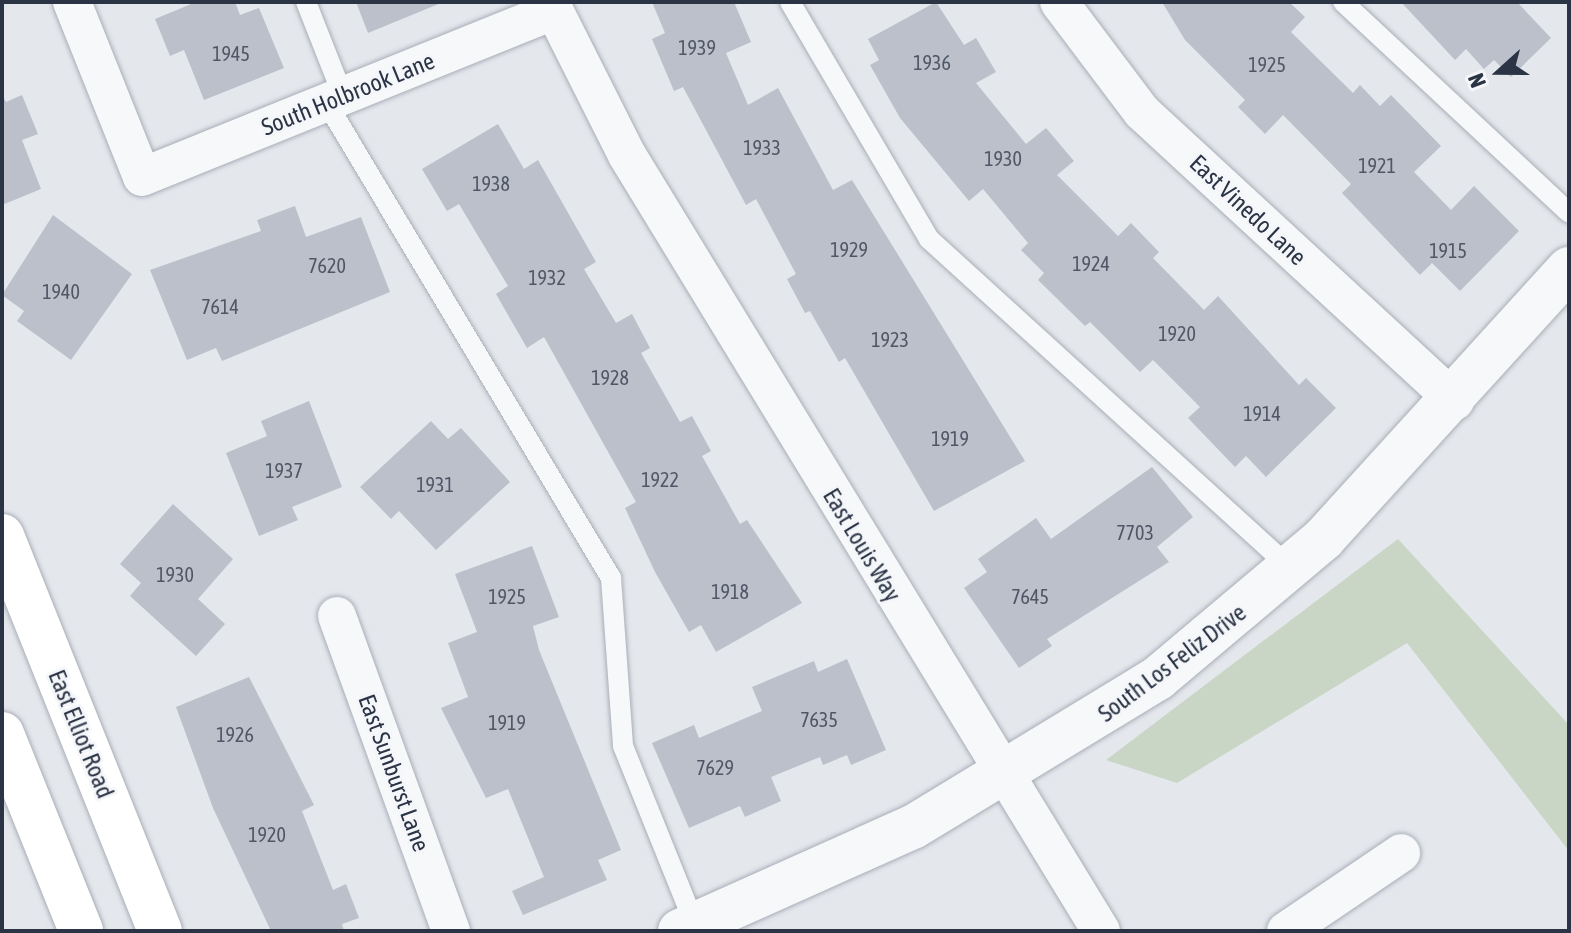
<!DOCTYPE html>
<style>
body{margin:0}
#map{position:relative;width:1571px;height:933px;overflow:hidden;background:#e4e7ec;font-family:"Asap Condensed",sans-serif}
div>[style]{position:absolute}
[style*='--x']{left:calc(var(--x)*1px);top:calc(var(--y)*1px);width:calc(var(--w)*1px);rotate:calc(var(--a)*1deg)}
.green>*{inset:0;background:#c9d6c5}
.building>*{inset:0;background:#bbc0ca}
.roads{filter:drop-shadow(0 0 2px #a9aeb7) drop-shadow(0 0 2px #a9aeb7)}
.service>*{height:20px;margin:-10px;padding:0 10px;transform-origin:10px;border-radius:10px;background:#f7f8fa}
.minor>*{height:38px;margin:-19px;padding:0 19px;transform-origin:19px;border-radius:19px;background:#f7f8fa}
.tertiary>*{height:44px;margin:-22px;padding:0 22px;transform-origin:22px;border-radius:22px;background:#f7f8fa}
.secondary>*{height:44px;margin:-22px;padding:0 22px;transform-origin:22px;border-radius:22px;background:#fff}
span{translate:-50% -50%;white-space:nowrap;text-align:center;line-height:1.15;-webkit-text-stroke:6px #f4f6f9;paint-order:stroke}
.number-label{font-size:20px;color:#4f5766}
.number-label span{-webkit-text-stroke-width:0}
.street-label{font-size:24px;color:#2b3445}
.frame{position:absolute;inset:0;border:4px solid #2b3445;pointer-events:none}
.north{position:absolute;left:1459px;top:32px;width:80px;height:80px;-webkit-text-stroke:6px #f4f6f9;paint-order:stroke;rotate:249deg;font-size:22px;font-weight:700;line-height:32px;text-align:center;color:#2b3445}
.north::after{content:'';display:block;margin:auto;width:28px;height:36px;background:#2b3445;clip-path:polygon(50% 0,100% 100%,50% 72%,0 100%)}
</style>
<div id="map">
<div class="green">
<div style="clip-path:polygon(1398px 539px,1569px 725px,1569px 851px,1407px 643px,1177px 783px,1106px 760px)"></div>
</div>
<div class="building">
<div style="clip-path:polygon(196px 2px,235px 2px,240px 15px,259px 8px,284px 68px,204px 100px,184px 50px,170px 56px,155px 19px)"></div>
<div style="clip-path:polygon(356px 2px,441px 2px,441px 3px,368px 33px)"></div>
<div style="clip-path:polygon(652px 2px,734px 2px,751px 42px,726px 53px,748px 105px,778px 88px,833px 190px,852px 180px,1025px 461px,934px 511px,845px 358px,839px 362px,810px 311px,805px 313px,787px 279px,796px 274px,756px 199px,746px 205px,683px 87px,674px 91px,652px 39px,665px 33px)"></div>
<div style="clip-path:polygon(936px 2px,964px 45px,976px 38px,996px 72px,976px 83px,1026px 144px,1046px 128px,1074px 161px,1057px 175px,1118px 236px,1131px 223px,1159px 252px,1153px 258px,1204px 310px,1218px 296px,1299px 385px,1306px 378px,1336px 408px,1266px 477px,1246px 456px,1235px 467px,1188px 418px,1200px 407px,1153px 360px,1140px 372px,1090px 322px,1085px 326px,1038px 280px,1044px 273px,1021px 250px,1028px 243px,983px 189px,969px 201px,900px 118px,870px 65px,879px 60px,868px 39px)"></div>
<div style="clip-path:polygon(1162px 2px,1289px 2px,1305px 17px,1291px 32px,1353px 93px,1360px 85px,1380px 106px,1391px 95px,1441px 146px,1414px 172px,1451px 210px,1474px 186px,1519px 231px,1460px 291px,1432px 263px,1420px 275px,1342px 193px,1351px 184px,1283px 115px,1265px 134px,1238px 107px,1245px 100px,1185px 40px)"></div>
<div style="clip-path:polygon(1401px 2px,1517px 2px,1551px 38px,1511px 77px,1494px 60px,1484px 69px,1466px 49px,1455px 60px)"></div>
<div style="clip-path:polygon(2px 95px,6px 102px,22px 95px,38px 134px,22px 140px,41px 189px,2px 205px)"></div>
<div style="clip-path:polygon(498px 124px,524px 169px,538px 160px,596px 262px,584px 269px,616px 323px,632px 314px,650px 348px,641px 353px,680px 422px,692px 416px,711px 451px,702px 456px,740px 524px,747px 520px,802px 603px,716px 652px,701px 625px,689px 632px,655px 572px,625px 508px,636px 502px,544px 337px,527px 348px,496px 294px,508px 286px,459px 204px,447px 211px,422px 169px)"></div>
<div style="clip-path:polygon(295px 206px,306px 237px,361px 217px,390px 292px,222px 361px,216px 348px,187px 360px,150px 270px,261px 231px,257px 220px)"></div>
<div style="clip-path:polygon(53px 215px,132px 274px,71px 360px,17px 321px,24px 311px,2px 295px)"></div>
<div style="clip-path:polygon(309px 401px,342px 487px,292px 507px,298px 520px,259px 536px,226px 453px,267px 436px,261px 421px)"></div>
<div style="clip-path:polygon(431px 421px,448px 439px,461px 428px,510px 482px,436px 550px,399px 511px,391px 519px,360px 487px)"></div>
<div style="clip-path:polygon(1152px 467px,1193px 517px,1157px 547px,1169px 562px,1047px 639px,1052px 646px,1019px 668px,964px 588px,987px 572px,978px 559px,1036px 518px,1051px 539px)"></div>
<div style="clip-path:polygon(173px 504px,233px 559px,198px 599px,225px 624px,196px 656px,130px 596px,141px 583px,120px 564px)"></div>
<div style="clip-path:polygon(532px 546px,559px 617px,533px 626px,539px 650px,621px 850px,598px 860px,607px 880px,523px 915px,512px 891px,544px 877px,508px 789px,486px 798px,441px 708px,468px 697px,448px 643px,477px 632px,455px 574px)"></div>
<div style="clip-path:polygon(847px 659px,886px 750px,851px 765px,847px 755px,823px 765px,820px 757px,771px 777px,781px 801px,745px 817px,740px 806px,689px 828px,652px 743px,694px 725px,699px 738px,762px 711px,752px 687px,814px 661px,818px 672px)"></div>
<div style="clip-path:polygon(249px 677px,314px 805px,302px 811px,333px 890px,346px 884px,359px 918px,342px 924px,344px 931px,271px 931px,213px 808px,176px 707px)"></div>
</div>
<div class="roads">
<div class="service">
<div style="--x:306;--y:2;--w:101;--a:68.5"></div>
<div style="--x:790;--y:2;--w:275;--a:59.6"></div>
<div style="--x:929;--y:239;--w:489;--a:42.3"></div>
<div style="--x:1343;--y:2;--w:309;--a:43"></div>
<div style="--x:326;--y:102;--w:555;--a:59.09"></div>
<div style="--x:611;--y:578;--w:168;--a:85.9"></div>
<div style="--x:623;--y:746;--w:193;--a:68.1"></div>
</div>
<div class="minor">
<div style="--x:72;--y:2;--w:188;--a:68.2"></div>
<div style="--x:142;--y:177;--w:443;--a:-22"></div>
<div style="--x:550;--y:2;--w:171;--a:63.3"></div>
<div style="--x:627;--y:155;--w:909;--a:58.58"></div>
<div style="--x:1059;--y:2;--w:138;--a:53"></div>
<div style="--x:1142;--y:112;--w:426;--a:42.7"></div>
<div style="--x:337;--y:616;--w:335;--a:70.1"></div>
<div style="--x:1286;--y:931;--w:139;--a:-34.1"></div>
</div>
<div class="tertiary">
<div style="--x:680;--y:931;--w:255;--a:-24.1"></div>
<div style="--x:913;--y:827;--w:287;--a:-31.3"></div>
<div style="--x:1158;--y:678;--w:217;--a:-40.1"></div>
<div style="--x:1324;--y:538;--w:364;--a:-47.7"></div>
</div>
<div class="secondary">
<div style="--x:2;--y:536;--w:425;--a:68.2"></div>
<div style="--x:2;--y:734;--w:212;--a:68.1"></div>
</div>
</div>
<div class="number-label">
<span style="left:697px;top:47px">1939</span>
<span style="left:231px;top:53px">1945</span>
<span style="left:932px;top:62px">1936</span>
<span style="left:1267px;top:64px">1925</span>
<span style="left:762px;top:147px">1933</span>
<span style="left:1003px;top:158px">1930</span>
<span style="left:1377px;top:165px">1921</span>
<span style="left:491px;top:183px">1938</span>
<span style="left:849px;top:249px">1929</span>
<span style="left:1448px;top:250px">1915</span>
<span style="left:1091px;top:263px">1924</span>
<span style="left:327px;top:265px">7620</span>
<span style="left:547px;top:277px">1932</span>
<span style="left:61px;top:291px">1940</span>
<span style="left:220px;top:306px">7614</span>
<span style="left:1177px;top:333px">1920</span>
<span style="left:890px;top:339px">1923</span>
<span style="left:610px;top:377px">1928</span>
<span style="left:1262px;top:413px">1914</span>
<span style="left:950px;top:438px">1919</span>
<span style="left:284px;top:470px">1937</span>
<span style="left:660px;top:479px">1922</span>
<span style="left:435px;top:484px">1931</span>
<span style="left:1135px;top:532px">7703</span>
<span style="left:175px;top:574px">1930</span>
<span style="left:730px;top:591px">1918</span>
<span style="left:507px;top:596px">1925</span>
<span style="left:1030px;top:596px">7645</span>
<span style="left:819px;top:719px">7635</span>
<span style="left:507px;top:722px">1919</span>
<span style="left:235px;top:734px">1926</span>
<span style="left:715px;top:767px">7629</span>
<span style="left:267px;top:834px">1920</span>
</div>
<div class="street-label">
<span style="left:348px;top:94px;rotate:-22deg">South Holbrook Lane</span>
<span style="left:1248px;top:210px;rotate:43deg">East Vinedo Lane</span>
<span style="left:862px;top:545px;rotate:59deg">East Louis Way</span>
<span style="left:1172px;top:663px;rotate:-37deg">South Los Feliz Drive</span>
<span style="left:81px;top:734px;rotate:68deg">East Elliot Road</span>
<span style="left:394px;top:773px;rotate:70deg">East Sunburst Lane</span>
</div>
<div class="frame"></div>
<div class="north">N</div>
</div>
